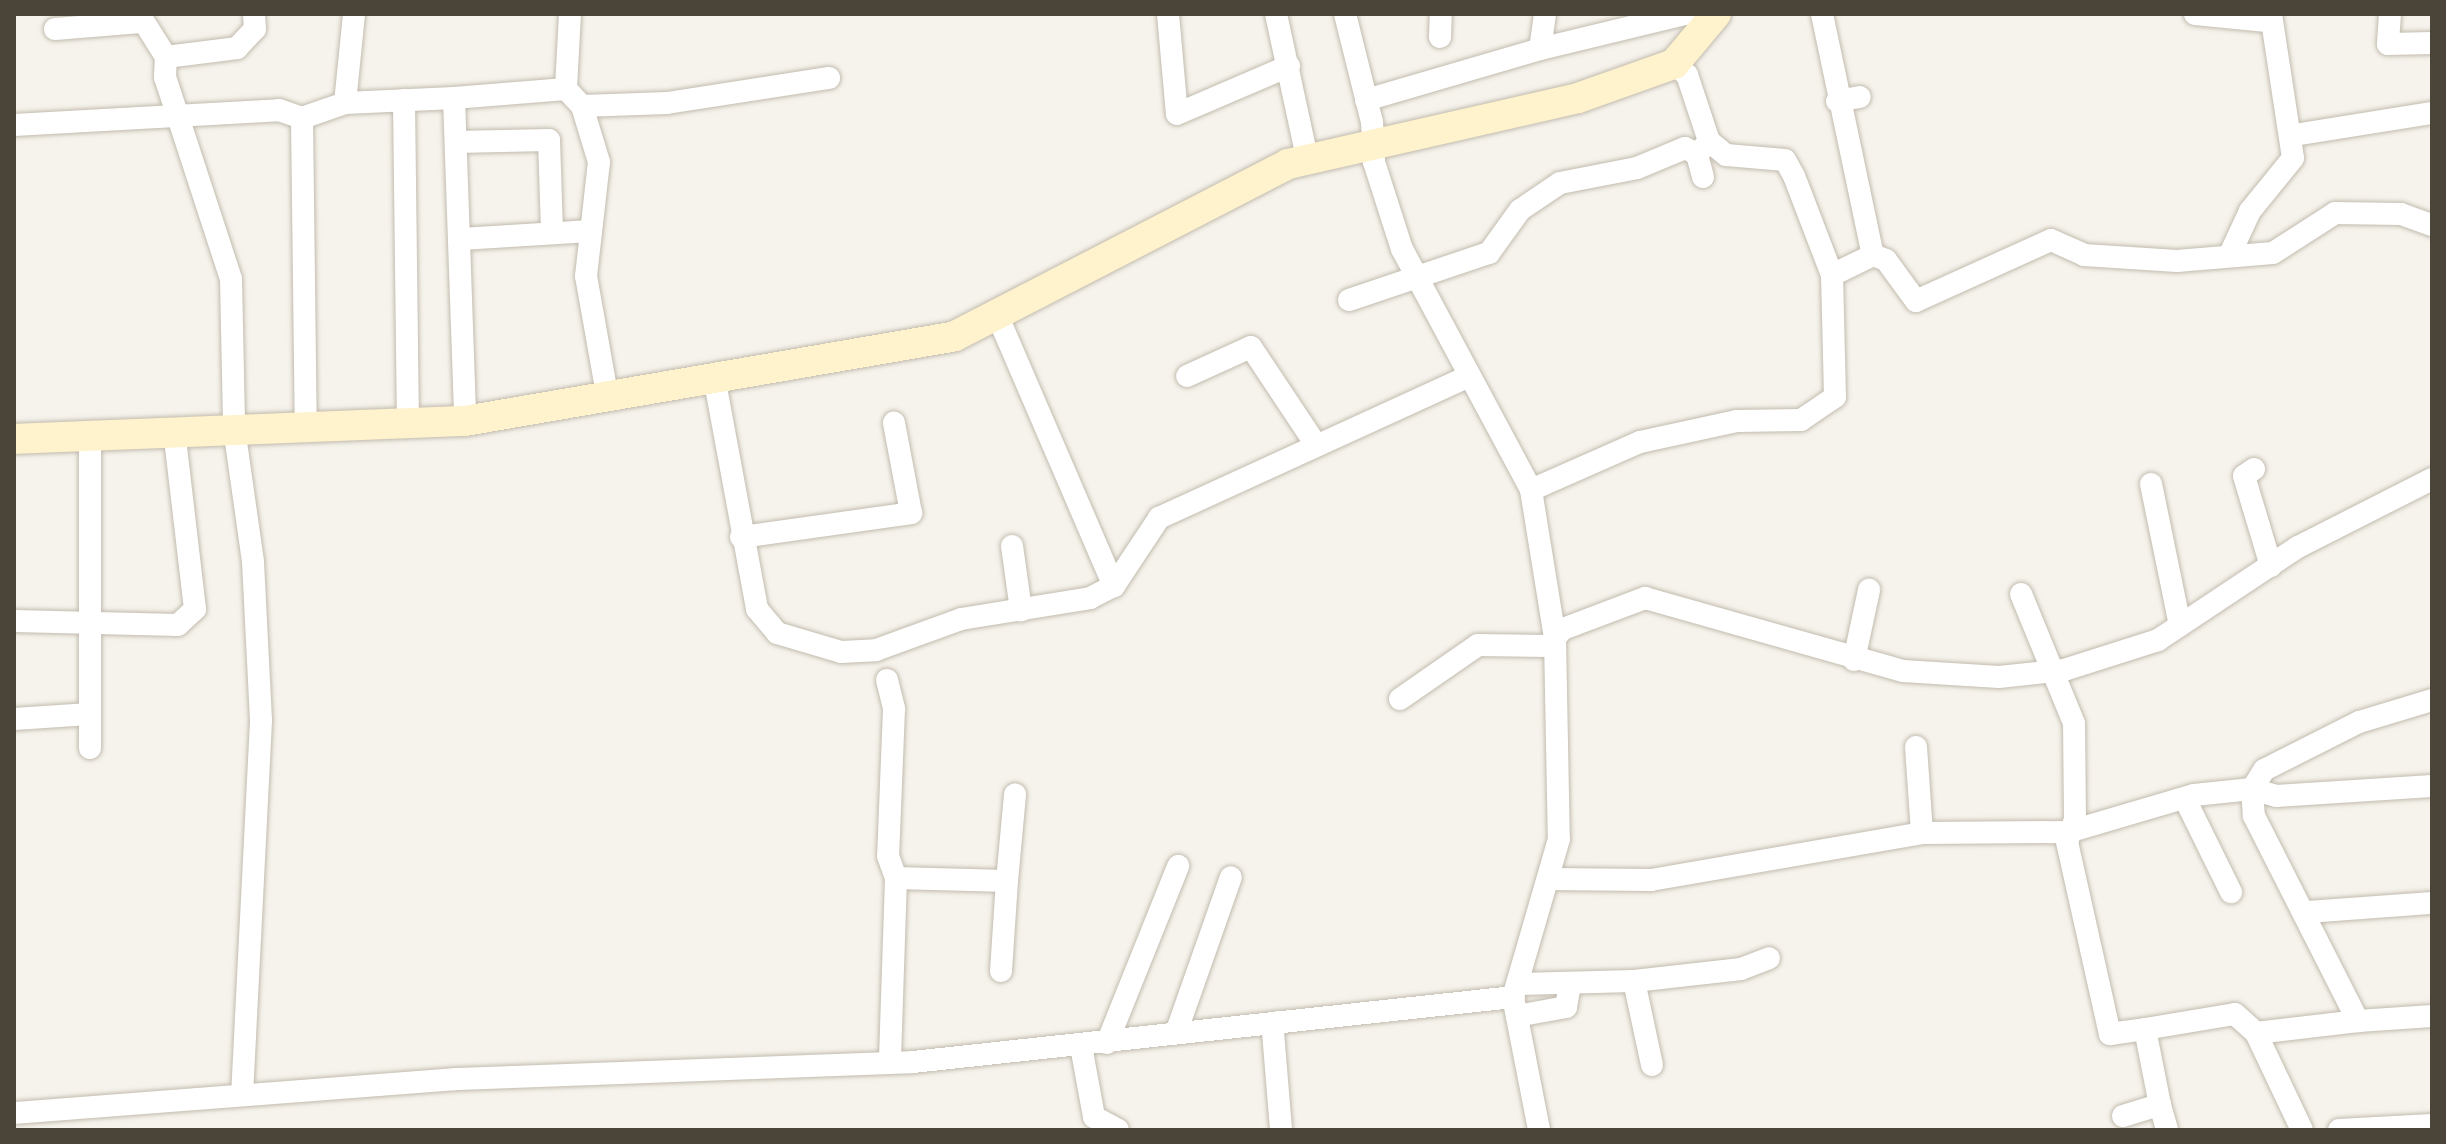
<!DOCTYPE html>
<style>
body{margin:0}
#map{position:relative;width:2446px;height:1144px;overflow:hidden;background:#f6f3ec;font-family:"IBM Plex Sans",sans-serif}
div>[style]{position:absolute}
[style*='--x']{left:calc(var(--x)*1px);top:calc(var(--y)*1px);width:calc(var(--w)*1px);rotate:calc(var(--a)*1deg)}
.roads{filter:drop-shadow(0 0 2px #c2bbae) drop-shadow(0 0 2px #c2bbae)}
.street>*{height:22px;margin:-11px;padding:0 11px;transform-origin:11px;border-radius:11px;background:#fff}
.secondary>*{height:30px;margin:-15px;padding:0 15px;transform-origin:15px;border-radius:15px;background:#fff3cd}
span{translate:-50% -50%;white-space:nowrap;text-align:center;line-height:1.15;-webkit-text-stroke:7px #fff;paint-order:stroke}
.frame{position:absolute;inset:0;border:16px solid #4b4439;pointer-events:none}
</style>
<div id="map">
<div class="roads">
<div class="street">
<div style="--x:139;--y:14;--w:51;--a:57.9"></div>
<div style="--x:166;--y:57;--w:20;--a:93"></div>
<div style="--x:165;--y:77;--w:213;--a:71.9"></div>
<div style="--x:231;--y:279;--w:149;--a:88.8"></div>
<div style="--x:234;--y:428;--w:135;--a:81.9"></div>
<div style="--x:253;--y:562;--w:159;--a:87.1"></div>
<div style="--x:261;--y:721;--w:371;--a:92.9"></div>
<div style="--x:570;--y:14;--w:75;--a:93.1"></div>
<div style="--x:566;--y:89;--w:23;--a:47"></div>
<div style="--x:582;--y:106;--w:59;--a:73.1"></div>
<div style="--x:599;--y:162;--w:115;--a:96.5"></div>
<div style="--x:586;--y:276;--w:125;--a:79.9"></div>
<div style="--x:1168;--y:14;--w:100;--a:84.9"></div>
<div style="--x:1177;--y:114;--w:122;--a:-23.2"></div>
<div style="--x:1276;--y:14;--w:146;--a:77.8"></div>
<div style="--x:1345;--y:14;--w:111;--a:76"></div>
<div style="--x:1372;--y:122;--w:40;--a:87.1"></div>
<div style="--x:1374;--y:162;--w:91;--a:72.2"></div>
<div style="--x:1402;--y:249;--w:273;--a:61.8"></div>
<div style="--x:1531;--y:490;--w:151;--a:80.8"></div>
<div style="--x:1555;--y:639;--w:200;--a:88.9"></div>
<div style="--x:1559;--y:839;--w:165;--a:106.2"></div>
<div style="--x:1513;--y:997;--w:136;--a:78.9"></div>
<div style="--x:1545;--y:14;--w:35;--a:98"></div>
<div style="--x:1540;--y:49;--w:149;--a:-13.6"></div>
<div style="--x:1822;--y:14;--w:246;--a:78.1"></div>
<div style="--x:2195;--y:14;--w:72;--a:5.6"></div>
<div style="--x:2390;--y:14;--w:30;--a:94"></div>
<div style="--x:2388;--y:44;--w:44;--a:-1.3"></div>
<div style="--x:55;--y:29;--w:86;--a:-4.7"></div>
<div style="--x:1440;--y:37;--w:23;--a:-88"></div>
<div style="--x:166;--y:57;--w:72;--a:-7.2"></div>
<div style="--x:237;--y:48;--w:26;--a:-47"></div>
<div style="--x:255;--y:29;--w:15;--a:-94"></div>
<div style="--x:454;--y:98;--w:112;--a:-4.6"></div>
<div style="--x:404;--y:100;--w:324;--a:89.3"></div>
<div style="--x:1366;--y:100;--w:181;--a:-16.3"></div>
<div style="--x:1837;--y:101;--w:23;--a:-10"></div>
<div style="--x:345;--y:103;--w:89;--a:-84.2"></div>
<div style="--x:582;--y:106;--w:85;--a:-2"></div>
<div style="--x:667;--y:103;--w:164;--a:-8.8"></div>
<div style="--x:302;--y:118;--w:309;--a:89.3"></div>
<div style="--x:14;--y:125;--w:265;--a:-3.2"></div>
<div style="--x:279;--y:110;--w:24;--a:19"></div>
<div style="--x:302;--y:118;--w:46;--a:-19.2"></div>
<div style="--x:345;--y:103;--w:109;--a:-2.6"></div>
<div style="--x:454;--y:98;--w:323;--a:88"></div>
<div style="--x:2294;--y:135;--w:140;--a:-9.1"></div>
<div style="--x:456;--y:142;--w:93;--a:-1.2"></div>
<div style="--x:549;--y:140;--w:89;--a:88.1"></div>
<div style="--x:1703;--y:177;--w:24;--a:-105"></div>
<div style="--x:1697;--y:154;--w:13;--a:-45"></div>
<div style="--x:461;--y:239;--w:130;--a:-3.5"></div>
<div style="--x:2231;--y:252;--w:45;--a:-65.1"></div>
<div style="--x:2250;--y:211;--w:68;--a:-50.9"></div>
<div style="--x:2293;--y:158;--w:146;--a:-98.7"></div>
<div style="--x:1832;--y:275;--w:46;--a:-26"></div>
<div style="--x:1873;--y:255;--w:14;--a:21"></div>
<div style="--x:1886;--y:260;--w:51;--a:53.8"></div>
<div style="--x:1916;--y:301;--w:148;--a:-24.3"></div>
<div style="--x:2051;--y:240;--w:36;--a:24"></div>
<div style="--x:2084;--y:255;--w:93;--a:3.7"></div>
<div style="--x:2177;--y:261;--w:96;--a:-4.8"></div>
<div style="--x:2273;--y:253;--w:74;--a:-32.8"></div>
<div style="--x:2335;--y:213;--w:66;--a:0.9"></div>
<div style="--x:2401;--y:214;--w:33;--a:20"></div>
<div style="--x:1349;--y:300;--w:148;--a:-18.6"></div>
<div style="--x:1489;--y:253;--w:53;--a:-54.2"></div>
<div style="--x:1520;--y:210;--w:48;--a:-34"></div>
<div style="--x:1560;--y:183;--w:78;--a:-11"></div>
<div style="--x:1637;--y:168;--w:52;--a:-22.6"></div>
<div style="--x:1685;--y:148;--w:13;--a:27"></div>
<div style="--x:998;--y:317;--w:293;--a:66.7"></div>
<div style="--x:1187;--y:376;--w:70;--a:-24.4"></div>
<div style="--x:1251;--y:347;--w:114;--a:56.4"></div>
<div style="--x:715;--y:382;--w:231;--a:79.5"></div>
<div style="--x:757;--y:609;--w:31;--a:50"></div>
<div style="--x:777;--y:633;--w:67;--a:16.5"></div>
<div style="--x:841;--y:652;--w:35;--a:-3"></div>
<div style="--x:876;--y:650;--w:90;--a:-20"></div>
<div style="--x:961;--y:619;--w:131;--a:-9.2"></div>
<div style="--x:1090;--y:598;--w:27;--a:-27"></div>
<div style="--x:1114;--y:586;--w:82;--a:-56.5"></div>
<div style="--x:1159;--y:518;--w:337;--a:-24.6"></div>
<div style="--x:2254;--y:469;--w:12;--a:145"></div>
<div style="--x:2244;--y:476;--w:94;--a:73.3"></div>
<div style="--x:2151;--y:484;--w:140;--a:78.4"></div>
<div style="--x:1531;--y:490;--w:119;--a:-23.8"></div>
<div style="--x:1640;--y:442;--w:99;--a:-12.2"></div>
<div style="--x:1737;--y:421;--w:64;--a:-0.9"></div>
<div style="--x:1801;--y:420;--w:41;--a:-34.1"></div>
<div style="--x:1835;--y:397;--w:122;--a:-91.4"></div>
<div style="--x:1832;--y:275;--w:106;--a:-111"></div>
<div style="--x:1794;--y:176;--w:18;--a:-119"></div>
<div style="--x:1785;--y:160;--w:59;--a:-175.2"></div>
<div style="--x:1726;--y:155;--w:22;--a:-141"></div>
<div style="--x:1709;--y:141;--w:70;--a:-108.4"></div>
<div style="--x:1687;--y:75;--w:17;--a:-140"></div>
<div style="--x:741;--y:537;--w:172;--a:-8"></div>
<div style="--x:911;--y:513;--w:92;--a:-100.7"></div>
<div style="--x:1012;--y:546;--w:65;--a:82"></div>
<div style="--x:2021;--y:594;--w:139;--a:67.7"></div>
<div style="--x:2074;--y:723;--w:96;--a:89.4"></div>
<div style="--x:2075;--y:819;--w:24;--a:109"></div>
<div style="--x:2067;--y:842;--w:197;--a:77.4"></div>
<div style="--x:2110;--y:1034;--w:35;--a:-8"></div>
<div style="--x:14;--y:621;--w:164;--a:1.4"></div>
<div style="--x:178;--y:625;--w:23;--a:-43"></div>
<div style="--x:195;--y:609;--w:179;--a:-96.7"></div>
<div style="--x:1854;--y:660;--w:72;--a:-77.9"></div>
<div style="--x:887;--y:680;--w:30;--a:76"></div>
<div style="--x:894;--y:709;--w:147;--a:92.3"></div>
<div style="--x:888;--y:856;--w:23;--a:70"></div>
<div style="--x:896;--y:878;--w:182;--a:91.9"></div>
<div style="--x:1400;--y:699;--w:95;--a:-34.7"></div>
<div style="--x:1478;--y:645;--w:70;--a:0.8"></div>
<div style="--x:1548;--y:646;--w:23;--a:-49"></div>
<div style="--x:1563;--y:629;--w:88;--a:-20.7"></div>
<div style="--x:1645;--y:598;--w:268;--a:15.8"></div>
<div style="--x:1903;--y:671;--w:96;--a:3.6"></div>
<div style="--x:1999;--y:677;--w:65;--a:-6.1"></div>
<div style="--x:2064;--y:670;--w:99;--a:-17.7"></div>
<div style="--x:2158;--y:640;--w:168;--a:-33.6"></div>
<div style="--x:2298;--y:547;--w:150;--a:-26.9"></div>
<div style="--x:2432;--y:700;--w:76;--a:163.2"></div>
<div style="--x:2359;--y:722;--w:106;--a:153.2"></div>
<div style="--x:2264;--y:770;--w:22;--a:122"></div>
<div style="--x:2252;--y:789;--w:27;--a:86"></div>
<div style="--x:2254;--y:816;--w:230;--a:63.1"></div>
<div style="--x:2358;--y:1021;--w:74;--a:-3.9"></div>
<div style="--x:14;--y:719;--w:76;--a:-3.8"></div>
<div style="--x:1916;--y:747;--w:86;--a:86"></div>
<div style="--x:90;--y:748;--w:313;--a:-90"></div>
<div style="--x:2185;--y:799;--w:104;--a:63.7"></div>
<div style="--x:896;--y:878;--w:111;--a:1.5"></div>
<div style="--x:1007;--y:881;--w:87;--a:-84.7"></div>
<div style="--x:1548;--y:879;--w:103;--a:0.6"></div>
<div style="--x:1651;--y:880;--w:275;--a:-9.8"></div>
<div style="--x:1922;--y:833;--w:146;--a:-0.4"></div>
<div style="--x:2068;--y:832;--w:131;--a:-16.4"></div>
<div style="--x:2194;--y:795;--w:58;--a:-5.9"></div>
<div style="--x:2252;--y:789;--w:25;--a:16"></div>
<div style="--x:2276;--y:796;--w:156;--a:-3.7"></div>
<div style="--x:2308;--y:912;--w:124;--a:-4.2"></div>
<div style="--x:1001;--y:971;--w:90;--a:-86.2"></div>
<div style="--x:1519;--y:984;--w:115;--a:-1.5"></div>
<div style="--x:1517;--y:1016;--w:50;--a:-10.4"></div>
<div style="--x:1566;--y:1007;--w:22;--a:-80"></div>
<div style="--x:1278;--y:1022;--w:11;--a:117"></div>
<div style="--x:1273;--y:1032;--w:98;--a:85.3"></div>
<div style="--x:1176;--y:1033;--w:165;--a:-70.6"></div>
<div style="--x:1107;--y:1043;--w:191;--a:-68.1"></div>
<div style="--x:1081;--y:1046;--w:72;--a:79.6"></div>
<div style="--x:1094;--y:1117;--w:27;--a:28"></div>
<div style="--x:1652;--y:1065;--w:86;--a:-102.1"></div>
<div style="--x:1634;--y:981;--w:108;--a:-6.4"></div>
<div style="--x:1741;--y:969;--w:30;--a:-21"></div>
<div style="--x:2160;--y:1105;--w:26;--a:74"></div>
<div style="--x:14;--y:1113;--w:443;--a:-4.4"></div>
<div style="--x:456;--y:1079;--w:457;--a:-2.1"></div>
<div style="--x:913;--y:1062;--w:604;--a:-6.18"></div>
<div style="--x:2123;--y:1116;--w:39;--a:-17"></div>
<div style="--x:2160;--y:1105;--w:77;--a:-101.2"></div>
<div style="--x:2145;--y:1029;--w:91;--a:-9.5"></div>
<div style="--x:2235;--y:1014;--w:28;--a:42"></div>
<div style="--x:2302;--y:1130;--w:107;--a:-115.4"></div>
<div style="--x:2256;--y:1033;--w:103;--a:-6.7"></div>
<div style="--x:2339;--y:1130;--w:93;--a:-3.1"></div>
</div>
<div class="secondary">
<div style="--x:14;--y:439;--w:451;--a:-2.3"></div>
<div style="--x:465;--y:421;--w:497;--a:-9.8"></div>
<div style="--x:955;--y:336;--w:375;--a:-27.3"></div>
<div style="--x:1288;--y:164;--w:297;--a:-12.8"></div>
<div style="--x:1578;--y:98;--w:102;--a:-19.5"></div>
<div style="--x:1674;--y:64;--w:65;--a:-50"></div>
</div>
</div>
<div class="frame"></div>
</div>
